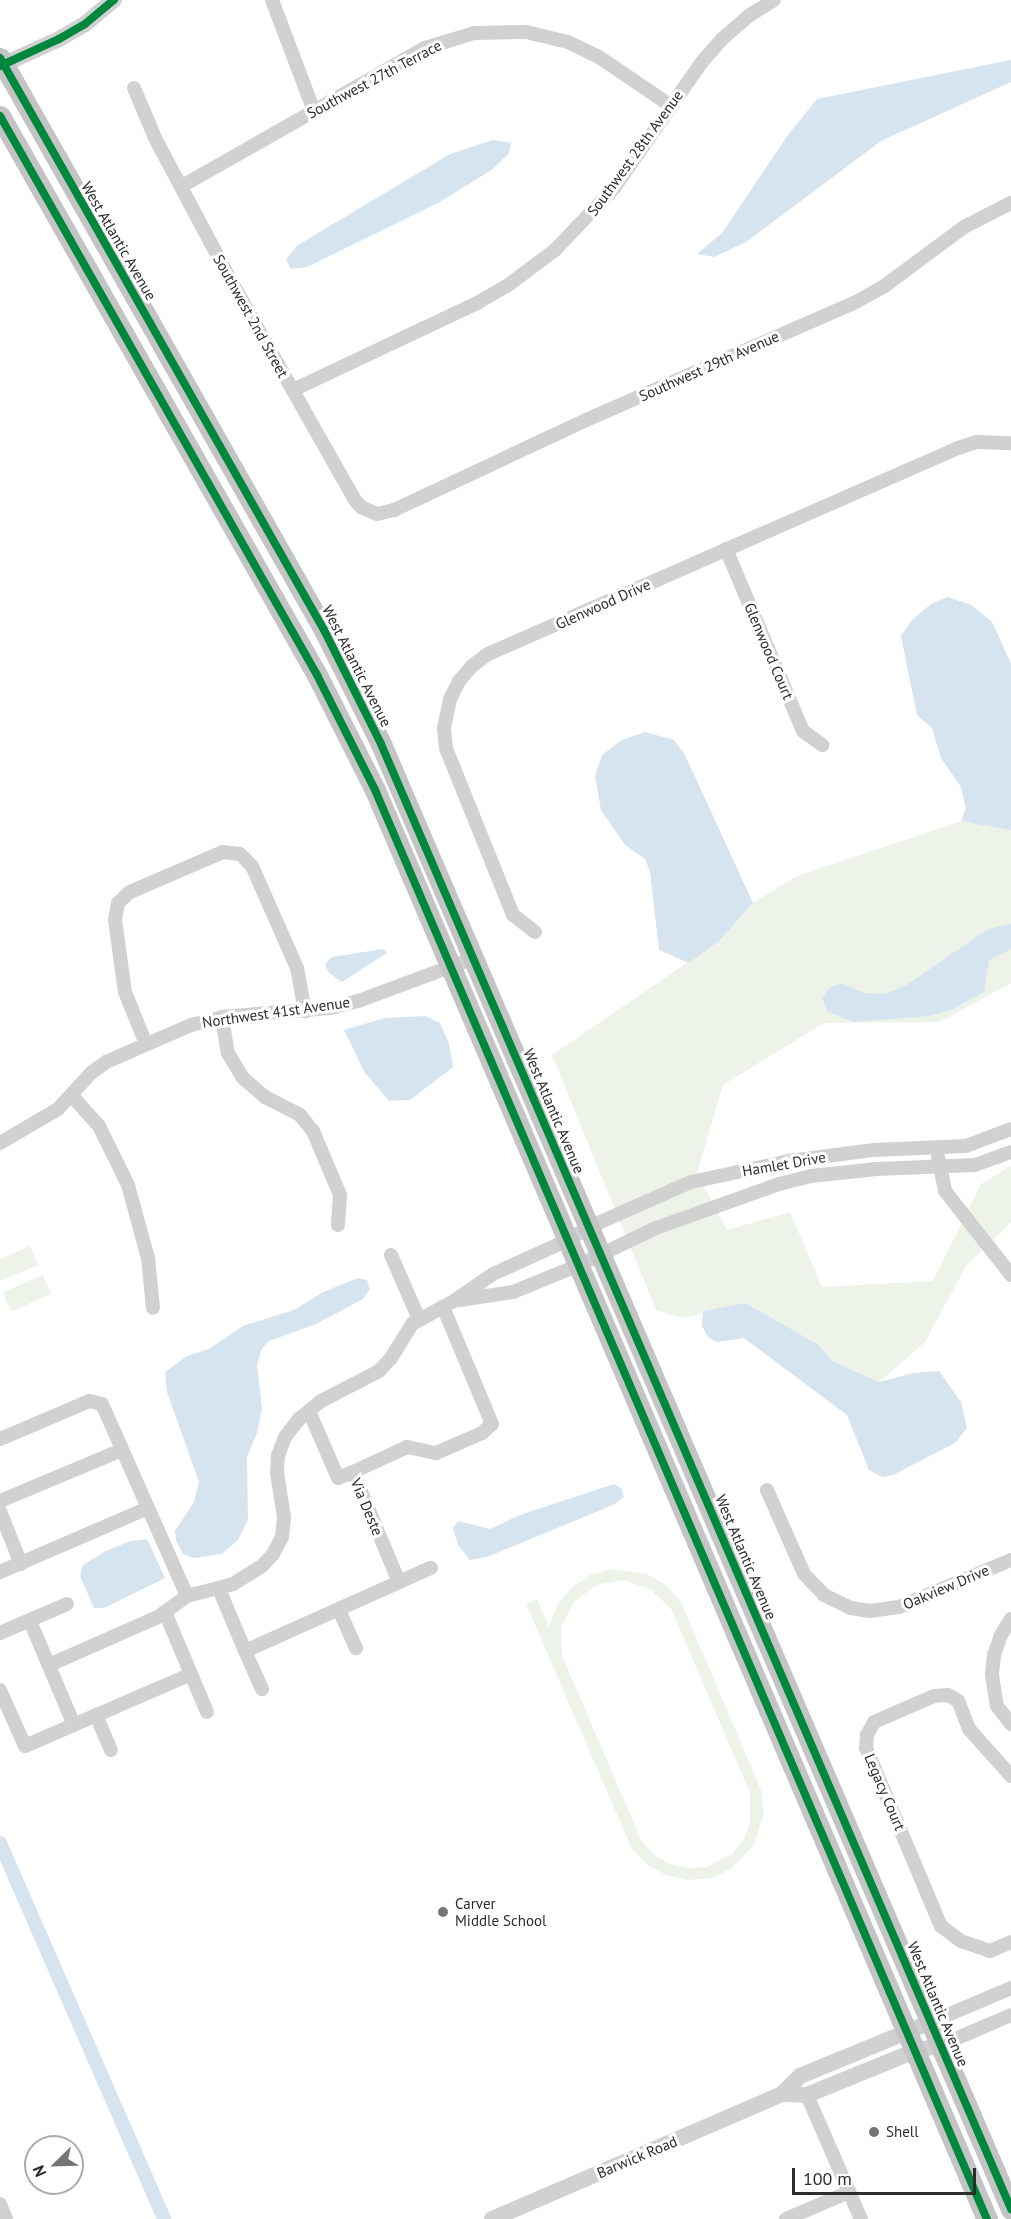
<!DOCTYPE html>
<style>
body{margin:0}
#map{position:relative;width:1011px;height:2219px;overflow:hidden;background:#fff;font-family:"PT Sans",sans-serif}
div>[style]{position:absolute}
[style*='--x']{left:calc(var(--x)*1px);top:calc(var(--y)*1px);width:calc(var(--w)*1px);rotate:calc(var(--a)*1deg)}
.green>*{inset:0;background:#eef3ea;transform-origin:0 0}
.water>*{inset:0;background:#d6e4f0}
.canal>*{height:14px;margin:-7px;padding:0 7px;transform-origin:7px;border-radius:7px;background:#d6e4f0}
.minor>*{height:14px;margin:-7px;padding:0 7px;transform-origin:7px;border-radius:7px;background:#d1d1d1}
.tertiary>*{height:16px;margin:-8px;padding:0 8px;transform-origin:8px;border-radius:8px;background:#d1d1d1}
.primary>*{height:21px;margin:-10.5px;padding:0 10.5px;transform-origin:10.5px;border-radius:10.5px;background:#c4c4c4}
.cycleway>*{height:8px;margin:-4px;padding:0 4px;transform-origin:4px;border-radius:4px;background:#00873e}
.dots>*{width:16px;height:16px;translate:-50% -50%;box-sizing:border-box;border:3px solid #fff;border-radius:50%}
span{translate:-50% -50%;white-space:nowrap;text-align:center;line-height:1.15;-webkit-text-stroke:6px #fff;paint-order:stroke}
.street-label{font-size:15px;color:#2c2c2c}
.poi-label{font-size:15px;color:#2c2c2c}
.left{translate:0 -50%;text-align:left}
.north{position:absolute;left:24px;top:2135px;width:60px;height:60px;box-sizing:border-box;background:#fff;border:2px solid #ababab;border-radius:50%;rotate:247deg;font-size:16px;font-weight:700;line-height:24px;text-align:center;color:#2c2c2c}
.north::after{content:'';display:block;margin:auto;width:21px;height:27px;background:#767676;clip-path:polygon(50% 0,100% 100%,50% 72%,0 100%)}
.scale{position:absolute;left:792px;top:2168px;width:184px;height:27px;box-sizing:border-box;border:3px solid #2c2c2c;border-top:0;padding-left:8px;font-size:18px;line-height:21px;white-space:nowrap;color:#2c2c2c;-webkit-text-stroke:4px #fff;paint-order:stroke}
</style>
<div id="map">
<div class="green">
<div style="clip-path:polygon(948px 597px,971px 605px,992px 622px,1011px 664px,1011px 983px,940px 1022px,824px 1023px,723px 1085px,697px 1173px,727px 1230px,790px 1212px,822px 1287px,933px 1281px,981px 1184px,1011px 1166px,1011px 1222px,966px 1266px,925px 1342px,879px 1382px,831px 1361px,819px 1345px,746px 1303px,682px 1318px,656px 1310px,552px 1055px,719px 941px,753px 903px,795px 877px,961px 821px,966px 808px,961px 787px,941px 758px,932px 728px,917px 715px,901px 636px,912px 620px,931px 604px)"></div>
<div style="clip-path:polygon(30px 1246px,38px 1265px,0 1281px,0 1259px)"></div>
<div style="left:43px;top:1275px;width:21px;height:44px;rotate:67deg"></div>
<div style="clip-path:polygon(evenodd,613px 1569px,647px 1574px,666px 1585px,681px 1602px,761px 1790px,764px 1813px,754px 1845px,731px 1869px,710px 1878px,688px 1880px,666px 1875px,646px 1864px,631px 1847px,526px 1604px,537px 1599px,549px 1627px,558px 1604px,573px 1586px,592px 1574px,613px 1569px,624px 1580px,650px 1589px,671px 1609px,750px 1793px,750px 1822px,744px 1839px,732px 1854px,707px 1867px,688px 1868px,670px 1864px,654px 1855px,641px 1840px,562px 1655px,561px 1627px,574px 1602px,596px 1585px,624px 1580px)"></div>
</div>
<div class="water">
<div style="clip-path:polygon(1011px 60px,1011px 82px,881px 141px,746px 242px,714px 257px,697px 254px,722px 233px,788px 135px,817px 99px)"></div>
<div style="clip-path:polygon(493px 140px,511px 143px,509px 153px,493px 169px,438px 203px,307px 267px,291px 269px,286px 259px,298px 245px,450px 154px)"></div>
<div style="clip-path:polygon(948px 597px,971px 605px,992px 622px,1011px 664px,1011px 830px,961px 821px,966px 808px,961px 787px,941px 758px,932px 728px,917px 715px,901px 636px,912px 620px,931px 604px)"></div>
<div style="clip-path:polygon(645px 732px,674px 740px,685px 755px,753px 903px,719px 941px,689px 963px,659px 950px,650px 872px,645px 859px,625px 845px,601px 810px,595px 776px,602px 755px,622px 740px)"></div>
<div style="clip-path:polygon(1011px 924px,1011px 949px,989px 960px,984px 992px,951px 1010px,929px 1016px,853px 1022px,827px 1011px,822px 998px,829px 988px,842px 983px,864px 993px,885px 994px,908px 984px,988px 929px)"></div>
<div style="clip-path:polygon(383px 949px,387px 953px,342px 982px,328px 972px,325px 964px,332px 957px)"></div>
<div style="clip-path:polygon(425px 1016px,440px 1023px,449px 1044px,453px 1067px,410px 1100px,389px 1101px,365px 1073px,344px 1030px,385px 1018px)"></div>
<div style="clip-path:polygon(358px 1278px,367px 1280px,370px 1289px,363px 1299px,316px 1324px,269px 1341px,261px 1350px,257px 1365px,262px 1408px,257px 1433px,247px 1457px,248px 1520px,238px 1540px,222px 1554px,194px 1558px,183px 1554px,176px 1541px,175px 1531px,194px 1502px,199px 1482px,167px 1392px,165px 1372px,187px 1356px,209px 1349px,243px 1326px,294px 1310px,323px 1292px)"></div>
<div style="clip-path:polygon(746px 1303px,819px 1345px,832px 1361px,879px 1382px,913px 1373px,939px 1371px,961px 1402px,967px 1428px,955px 1443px,893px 1475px,882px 1477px,869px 1470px,847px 1415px,744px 1338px,716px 1342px,708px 1337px,702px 1326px,703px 1311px)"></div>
<div style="clip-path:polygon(614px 1484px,622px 1489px,624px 1497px,613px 1505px,487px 1557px,470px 1560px,458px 1545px,453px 1528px,458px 1521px,490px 1529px,520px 1515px)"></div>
<div style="clip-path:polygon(147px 1539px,165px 1578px,104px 1608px,94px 1608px,80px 1576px,83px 1565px,106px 1551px,130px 1541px)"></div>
</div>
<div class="canal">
<div style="--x:0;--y:1843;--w:410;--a:66.4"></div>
</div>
<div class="minor">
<div style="--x:272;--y:0;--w:119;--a:69.3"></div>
<div style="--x:134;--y:88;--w:56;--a:67.1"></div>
<div style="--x:156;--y:140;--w:160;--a:62"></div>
<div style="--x:231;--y:281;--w:252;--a:60.5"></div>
<div style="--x:355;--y:500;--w:9;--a:49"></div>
<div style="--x:361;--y:507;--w:17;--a:24"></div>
<div style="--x:377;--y:514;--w:17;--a:-13"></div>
<div style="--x:394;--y:510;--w:212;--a:-25.1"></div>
<div style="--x:586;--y:420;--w:295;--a:-23.6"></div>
<div style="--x:856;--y:302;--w:31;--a:-29"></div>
<div style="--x:883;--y:287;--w:101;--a:-36.5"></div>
<div style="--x:964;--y:227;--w:53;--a:-27.1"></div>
<div style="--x:182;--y:186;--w:279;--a:-29.6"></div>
<div style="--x:425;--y:48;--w:51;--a:-17"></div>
<div style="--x:474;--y:33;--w:52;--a:-1.1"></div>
<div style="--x:526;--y:32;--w:43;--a:13.4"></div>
<div style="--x:568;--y:42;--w:34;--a:26"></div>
<div style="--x:599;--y:57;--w:87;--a:34.2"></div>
<div style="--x:293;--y:390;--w:204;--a:-25.3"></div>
<div style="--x:477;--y:303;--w:34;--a:-30"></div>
<div style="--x:507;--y:286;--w:60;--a:-36.9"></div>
<div style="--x:555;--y:250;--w:86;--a:-46.4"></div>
<div style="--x:614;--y:188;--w:154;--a:-55.1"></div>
<div style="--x:702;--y:62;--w:29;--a:-49"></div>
<div style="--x:721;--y:40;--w:38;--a:-41"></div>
<div style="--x:750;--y:15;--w:28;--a:-32"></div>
<div style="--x:726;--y:549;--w:198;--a:67.1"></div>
<div style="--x:803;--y:731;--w:24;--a:36"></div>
<div style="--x:535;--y:932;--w:28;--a:-142"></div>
<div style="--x:513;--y:915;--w:180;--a:-111.9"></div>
<div style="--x:446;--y:748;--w:20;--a:-96"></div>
<div style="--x:444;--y:728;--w:30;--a:-78"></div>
<div style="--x:450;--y:699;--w:20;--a:-63"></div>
<div style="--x:459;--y:681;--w:20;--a:-49"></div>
<div style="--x:472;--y:666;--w:20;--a:-37"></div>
<div style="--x:488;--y:654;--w:513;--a:-23.67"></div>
<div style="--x:958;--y:448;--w:20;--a:-18"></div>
<div style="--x:977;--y:442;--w:34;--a:2"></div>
<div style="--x:222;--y:1017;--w:36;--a:81"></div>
<div style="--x:228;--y:1053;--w:29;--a:59"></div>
<div style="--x:243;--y:1078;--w:29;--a:41"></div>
<div style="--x:265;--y:1097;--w:39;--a:27"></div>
<div style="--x:300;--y:1115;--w:21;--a:51"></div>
<div style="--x:313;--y:1131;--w:69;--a:67.1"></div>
<div style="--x:340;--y:1195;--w:30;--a:94"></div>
<div style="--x:146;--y:1044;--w:56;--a:-112"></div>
<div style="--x:125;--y:992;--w:73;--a:-97.9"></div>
<div style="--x:115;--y:920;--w:17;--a:-80"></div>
<div style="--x:118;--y:903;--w:16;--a:-43"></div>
<div style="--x:130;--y:892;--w:101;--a:-23.3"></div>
<div style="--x:223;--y:852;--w:17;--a:7"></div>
<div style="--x:240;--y:854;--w:17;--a:45"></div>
<div style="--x:252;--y:866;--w:111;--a:66.2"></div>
<div style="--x:297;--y:968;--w:44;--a:79.5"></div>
<div style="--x:72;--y:1096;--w:40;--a:48"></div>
<div style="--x:99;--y:1126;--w:66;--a:63.8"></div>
<div style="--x:128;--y:1185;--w:76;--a:74.7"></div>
<div style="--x:148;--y:1258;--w:50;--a:84.3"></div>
<div style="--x:0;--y:1143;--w:67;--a:-30.4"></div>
<div style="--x:58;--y:1109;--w:49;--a:-47.5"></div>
<div style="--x:91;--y:1073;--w:19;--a:-36"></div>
<div style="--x:106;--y:1062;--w:93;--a:-23.5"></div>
<div style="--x:191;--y:1025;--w:32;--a:-14"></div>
<div style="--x:222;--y:1017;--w:108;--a:-4.8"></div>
<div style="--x:330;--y:1008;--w:32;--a:-14"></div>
<div style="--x:361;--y:1000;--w:121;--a:-20.4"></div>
<div style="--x:938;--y:1157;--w:35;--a:78"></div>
<div style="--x:945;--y:1191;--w:107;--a:51.8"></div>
<div style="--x:391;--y:1255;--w:70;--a:66.4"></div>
<div style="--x:460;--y:1300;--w:54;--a:-8.6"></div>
<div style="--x:513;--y:1292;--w:71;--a:-22.2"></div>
<div style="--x:579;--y:1265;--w:85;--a:-25.7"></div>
<div style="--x:656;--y:1228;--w:131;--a:-19.7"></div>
<div style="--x:779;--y:1184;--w:33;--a:-14"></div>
<div style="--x:811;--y:1176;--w:66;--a:-6.1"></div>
<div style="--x:877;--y:1169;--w:98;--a:-2.3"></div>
<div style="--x:975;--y:1165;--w:38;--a:-20"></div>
<div style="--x:309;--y:1411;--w:73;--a:66.6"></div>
<div style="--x:338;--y:1478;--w:16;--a:-22"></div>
<div style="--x:0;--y:1439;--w:97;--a:-23.1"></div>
<div style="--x:89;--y:1401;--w:13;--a:13"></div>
<div style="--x:102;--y:1404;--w:210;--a:66.1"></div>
<div style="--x:767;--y:1490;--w:92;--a:66.2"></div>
<div style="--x:804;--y:1574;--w:29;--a:46"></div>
<div style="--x:824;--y:1595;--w:30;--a:26"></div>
<div style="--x:851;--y:1608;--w:19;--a:9"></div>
<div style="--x:870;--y:1611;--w:29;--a:-8"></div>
<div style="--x:899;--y:1607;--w:121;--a:-22.8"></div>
<div style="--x:0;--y:1501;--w:132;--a:-22.7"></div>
<div style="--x:0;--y:1511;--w:57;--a:68.4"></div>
<div style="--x:0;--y:1572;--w:161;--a:-23.4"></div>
<div style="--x:399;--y:1582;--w:35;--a:-24"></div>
<div style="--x:219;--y:1589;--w:67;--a:67.2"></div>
<div style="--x:245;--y:1651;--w:169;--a:-24.1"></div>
<div style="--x:399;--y:1582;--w:119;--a:-112.7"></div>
<div style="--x:353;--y:1472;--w:60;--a:-24.8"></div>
<div style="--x:407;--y:1447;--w:30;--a:12"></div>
<div style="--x:436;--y:1453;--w:50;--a:-23.5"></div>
<div style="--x:482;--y:1433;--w:13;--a:-42"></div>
<div style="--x:492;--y:1424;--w:127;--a:-112.7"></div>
<div style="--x:339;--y:1610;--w:42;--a:65.9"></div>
<div style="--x:1011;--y:1619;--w:19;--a:122"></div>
<div style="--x:1001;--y:1635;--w:21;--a:109"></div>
<div style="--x:994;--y:1655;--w:20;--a:96"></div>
<div style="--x:992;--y:1675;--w:31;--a:81"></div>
<div style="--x:997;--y:1706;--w:23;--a:52"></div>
<div style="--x:30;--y:1621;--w:113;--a:67.1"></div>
<div style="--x:0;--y:1633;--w:73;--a:-23.4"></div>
<div style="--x:245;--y:1651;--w:42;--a:65.9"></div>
<div style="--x:49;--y:1665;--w:119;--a:-23.8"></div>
<div style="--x:158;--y:1617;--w:36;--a:-36"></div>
<div style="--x:187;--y:1596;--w:48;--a:-14.6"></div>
<div style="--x:233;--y:1584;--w:34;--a:-32"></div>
<div style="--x:262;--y:1566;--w:16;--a:-47"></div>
<div style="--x:273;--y:1554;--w:19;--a:-62"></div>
<div style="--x:282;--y:1537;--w:20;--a:-84"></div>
<div style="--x:284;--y:1517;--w:45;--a:-99"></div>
<div style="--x:277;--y:1473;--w:17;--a:-87"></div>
<div style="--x:278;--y:1456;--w:20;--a:-70"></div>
<div style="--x:285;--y:1437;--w:23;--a:-52"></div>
<div style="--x:299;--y:1419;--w:28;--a:-39"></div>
<div style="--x:321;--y:1401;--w:65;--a:-27.3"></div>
<div style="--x:379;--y:1371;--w:18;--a:-47"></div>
<div style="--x:391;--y:1358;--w:40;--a:-58"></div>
<div style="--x:412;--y:1324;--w:48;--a:-28.7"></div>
<div style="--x:454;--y:1301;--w:47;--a:-34.7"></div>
<div style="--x:493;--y:1274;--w:82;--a:-24.4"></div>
<div style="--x:568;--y:1240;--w:25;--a:-32"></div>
<div style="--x:589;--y:1227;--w:111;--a:-23.8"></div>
<div style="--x:691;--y:1182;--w:100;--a:-12.1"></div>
<div style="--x:789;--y:1161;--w:86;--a:-7.4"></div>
<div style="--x:874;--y:1150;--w:92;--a:-2.5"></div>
<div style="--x:966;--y:1146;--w:48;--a:-20.7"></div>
<div style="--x:191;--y:1674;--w:41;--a:67.2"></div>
<div style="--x:0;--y:1690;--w:61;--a:65.9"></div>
<div style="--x:25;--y:1746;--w:181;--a:-23.4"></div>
<div style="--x:191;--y:1674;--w:67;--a:-112.8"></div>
<div style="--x:96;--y:1715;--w:38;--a:67"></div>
<div style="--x:1011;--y:1776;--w:63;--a:-131.8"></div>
<div style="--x:969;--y:1729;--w:30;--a:-111"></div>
<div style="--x:958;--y:1701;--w:12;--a:-149"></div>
<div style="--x:948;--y:1695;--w:14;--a:176"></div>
<div style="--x:934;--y:1696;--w:65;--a:156.6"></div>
<div style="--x:874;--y:1722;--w:15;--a:118"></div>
<div style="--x:867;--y:1735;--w:13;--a:94"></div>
<div style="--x:866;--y:1748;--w:193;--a:67.2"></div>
<div style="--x:941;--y:1926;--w:25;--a:37"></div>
<div style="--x:961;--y:1941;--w:31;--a:19"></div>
<div style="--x:990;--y:1951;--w:23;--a:-23"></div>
<div style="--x:931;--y:2022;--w:87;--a:-23"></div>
<div style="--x:941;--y:2045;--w:76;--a:-23.2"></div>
<div style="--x:807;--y:2095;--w:135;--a:66.5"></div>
<div style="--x:0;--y:2204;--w:16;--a:68"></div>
<div style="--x:786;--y:2219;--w:69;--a:-23.2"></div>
</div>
<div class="tertiary">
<div style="--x:0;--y:66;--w:65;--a:-24.6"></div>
<div style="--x:59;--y:39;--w:30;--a:-30"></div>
<div style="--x:85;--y:24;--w:38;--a:-40"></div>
<div style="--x:782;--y:2094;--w:25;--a:2"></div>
<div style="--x:807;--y:2095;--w:117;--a:-22.2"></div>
<div style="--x:915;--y:2051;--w:27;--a:-13"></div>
<div style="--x:492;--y:2219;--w:316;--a:-23.3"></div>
<div style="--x:782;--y:2094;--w:25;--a:-45"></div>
<div style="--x:800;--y:2076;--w:142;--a:-22.4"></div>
</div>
<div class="primary">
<div style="--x:0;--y:58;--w:657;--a:60.47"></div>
<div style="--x:324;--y:630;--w:127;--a:63.4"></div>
<div style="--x:381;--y:744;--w:1595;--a:66.73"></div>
<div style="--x:0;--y:116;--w:643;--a:60.44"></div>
<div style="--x:317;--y:675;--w:129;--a:63.2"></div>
<div style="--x:375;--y:790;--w:1555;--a:66.82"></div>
</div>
<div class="cycleway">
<div style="--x:0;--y:58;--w:657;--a:60.47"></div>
<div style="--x:324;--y:630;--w:127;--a:63.4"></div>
<div style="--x:381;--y:744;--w:1595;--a:66.73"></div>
<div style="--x:0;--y:66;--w:65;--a:-24.6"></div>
<div style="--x:59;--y:39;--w:30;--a:-30"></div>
<div style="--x:85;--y:24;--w:38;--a:-40"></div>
<div style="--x:0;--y:116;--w:643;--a:60.44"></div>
<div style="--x:317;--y:675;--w:129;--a:63.2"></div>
<div style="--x:375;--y:790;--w:1555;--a:66.82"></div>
</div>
<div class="dots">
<div style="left:443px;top:1912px;background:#767676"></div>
<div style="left:874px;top:2132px;background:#767676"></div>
</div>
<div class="street-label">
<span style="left:374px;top:79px;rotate:-28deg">Southwest 27th Terrace</span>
<span style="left:635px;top:153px;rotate:-54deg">Southwest 28th Avenue</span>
<span style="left:119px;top:241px;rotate:60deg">West Atlantic Avenue</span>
<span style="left:251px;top:316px;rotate:61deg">Southwest 2nd Street</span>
<span style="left:709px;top:366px;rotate:-24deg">Southwest 29th Avenue</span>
<span style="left:603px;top:604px;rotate:-24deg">Glenwood Drive</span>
<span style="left:769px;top:651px;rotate:67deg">Glenwood Court</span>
<span style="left:357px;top:666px;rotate:63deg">West Atlantic Avenue</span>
<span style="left:276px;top:1012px;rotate:-8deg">Northwest 41st Avenue</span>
<span style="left:554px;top:1111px;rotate:67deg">West Atlantic Avenue</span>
<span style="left:784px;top:1164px;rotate:-10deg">Hamlet Drive</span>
<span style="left:367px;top:1507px;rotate:67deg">Via Deste</span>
<span style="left:746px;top:1557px;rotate:67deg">West Atlantic Avenue</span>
<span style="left:946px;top:1587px;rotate:-23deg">Oakview Drive</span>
<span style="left:885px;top:1792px;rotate:67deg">Legacy Court</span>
<span style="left:938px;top:2004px;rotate:67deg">West Atlantic Avenue</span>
<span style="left:637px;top:2157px;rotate:-23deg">Barwick Road</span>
</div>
<div class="poi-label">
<span class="left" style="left:455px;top:1912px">Carver<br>Middle School</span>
<span class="left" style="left:886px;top:2132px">Shell</span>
</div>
<div class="north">N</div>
<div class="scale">100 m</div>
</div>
